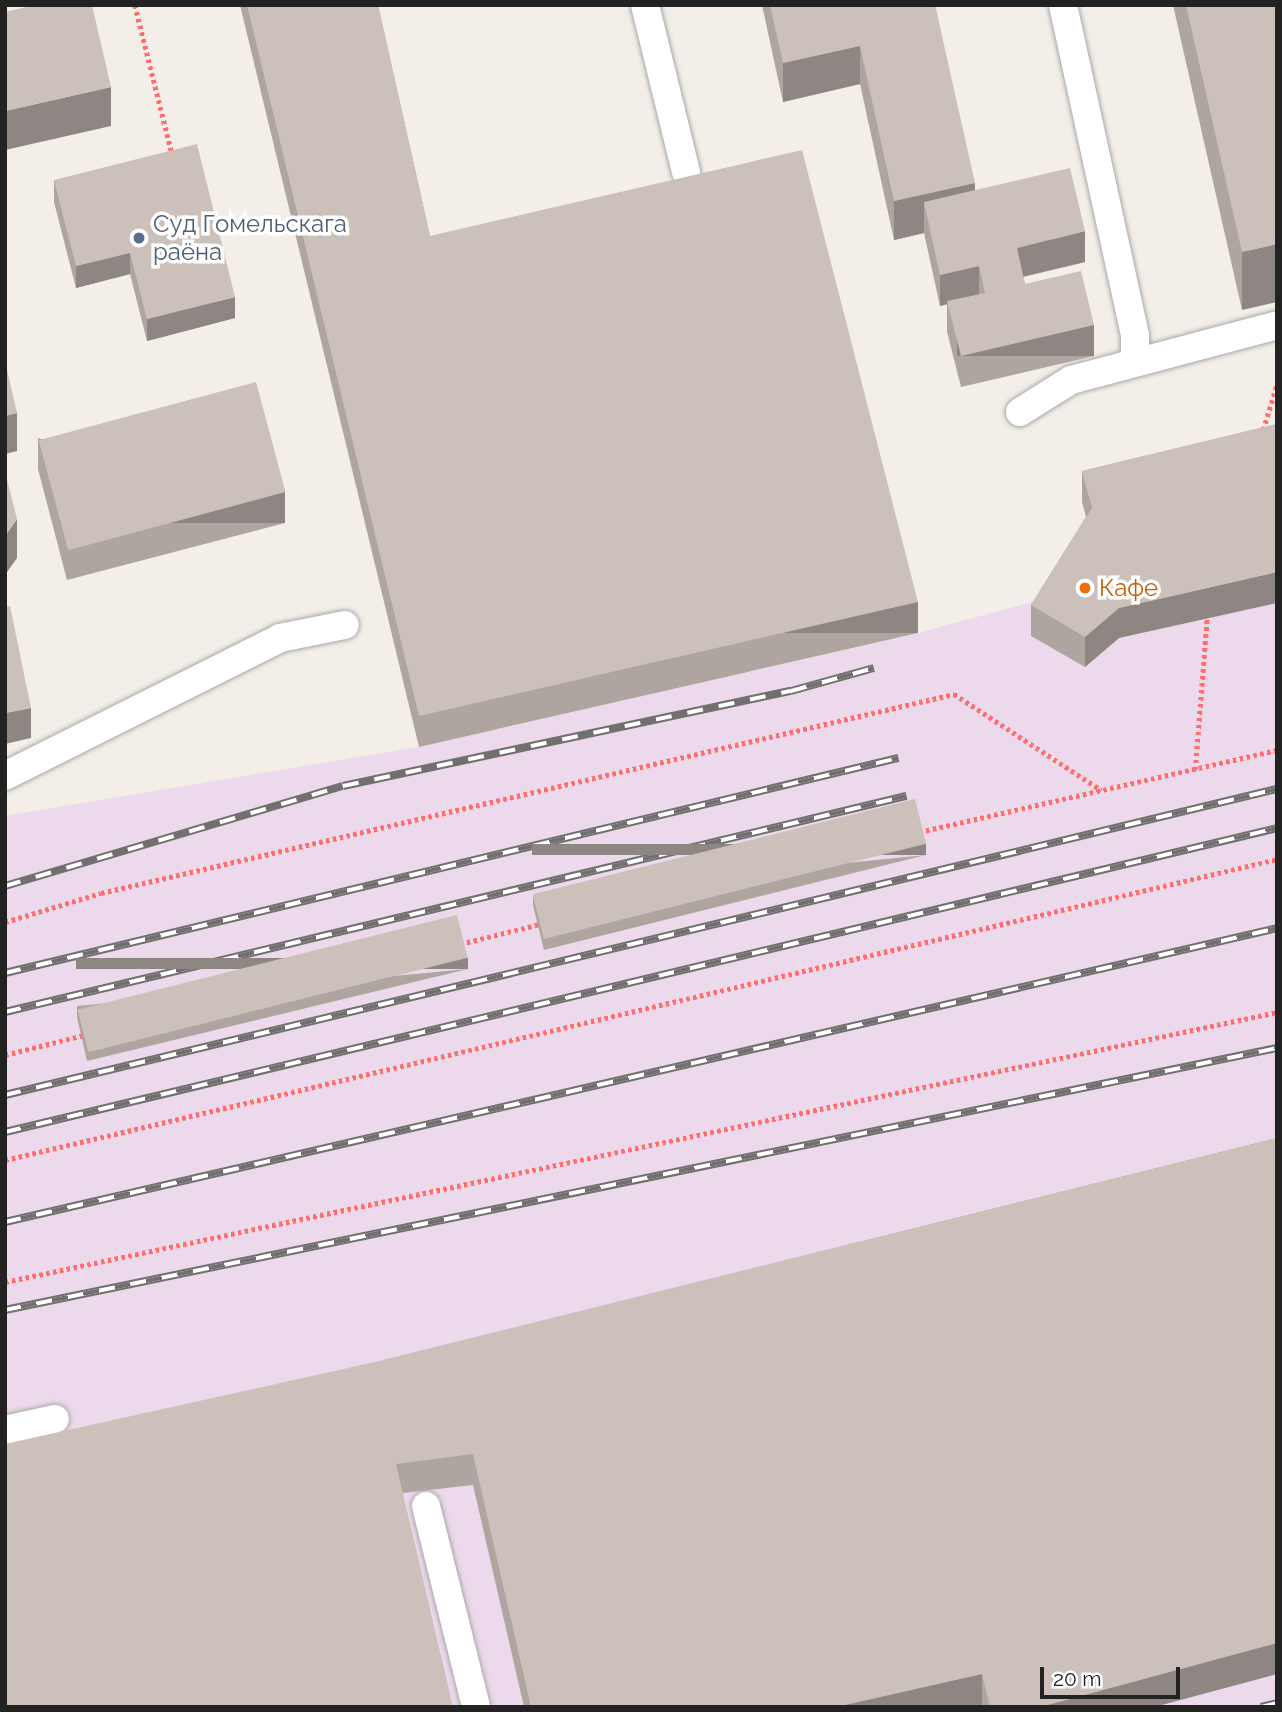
<!DOCTYPE html>
<meta charset="utf-8">
<style>
body{margin:0}
#map{position:relative;width:1282px;height:1712px;overflow:hidden;background:#f3eee8;font-family:Raleway,sans-serif}
div>[style]{position:absolute}
[style*='--x']{left:calc(var(--x)*1px);top:calc(var(--y)*1px);width:calc(var(--w)*1px);rotate:calc(var(--a)*1deg)}
.industrial>*{inset:0;background:#ecd9eb}
.path>*{height:4.5px;margin-top:-2.25px;transform-origin:0;background:repeating-linear-gradient(90deg,#ff6d6d 0 3.5px,transparent 0 7px)}
.roads{filter:drop-shadow(0 0 2px #a9a9a9) drop-shadow(0 0 2px #a9a9a9)}
.service>*{height:28px;margin:-14px;padding:0 14px;transform-origin:14px;border-radius:14px;background:#fff}
.rail>*{height:8px;margin-top:-4px;transform-origin:0;background:repeating-linear-gradient(90deg,#fff 0 16px,#707070 0 32px);box-sizing:border-box;border-block:2px solid #707070}
.wall>*{inset:0;background:#afa5a0}
.shaded-wall>*{inset:0;background:#8e8682;transform-origin:0 0}
.building>*{inset:0;background:#cbc0ba;transform-origin:0 0}
.dots>*{width:19px;height:19px;translate:-50% -50%;box-sizing:border-box;border:4px solid #fff;border-radius:50%}
span{translate:-50% -50%;white-space:nowrap;text-align:center;line-height:1.15;-webkit-text-stroke:7px #fff;paint-order:stroke}
.service-label{font-size:24px;color:#4e5e75}
.left{translate:0 -50%;text-align:left}
.food-label{font-size:24px;color:#c56008}
.frame{position:absolute;inset:0;border:7px solid #222;pointer-events:none}
.scale{position:absolute;left:1040px;top:1667px;width:140px;height:32px;box-sizing:border-box;border:4px solid #222;border-top:0;padding-left:9px;font-size:21px;line-height:24px;white-space:nowrap;color:#222;-webkit-text-stroke:5px #fff;paint-order:stroke}
</style>
<div id="map">
<div class="industrial">
<div style="clip-path:polygon(1277px 535px,1277px 1707px,5px 1707px,5px 816px,419px 747px,918px 633px)"></div>
</div>
<div class="path">
<div style="--x:135;--y:5;--w:157;--a:76"></div>
<div style="--x:1263;--y:430;--w:48;--a:-73.1"></div>
<div style="--x:1195;--y:770;--w:151;--a:-85.5"></div>
<div style="--x:919;--y:832;--w:367;--a:-12.9"></div>
<div style="--x:5;--y:922;--w:100;--a:-16.8"></div>
<div style="--x:101;--y:893;--w:876;--a:-13.13"></div>
<div style="--x:954;--y:694;--w:176;--a:33.1"></div>
<div style="--x:460;--y:944;--w:82;--a:-14"></div>
<div style="--x:5;--y:1055;--w:81;--a:-14.2"></div>
<div style="--x:5;--y:1160;--w:1307;--a:-13.31"></div>
<div style="--x:5;--y:1282;--w:1300;--a:-11.98"></div>
</div>
<div class="roads">
<div class="service">
<div style="--x:645;--y:5;--w:172;--a:76.2"></div>
<div style="--x:1063;--y:5;--w:339;--a:77.7"></div>
<div style="--x:1135;--y:336;--w:25;--a:90"></div>
<div style="--x:1020;--y:412;--w:60;--a:-32.1"></div>
<div style="--x:1071;--y:380;--w:213;--a:-14.9"></div>
<div style="--x:5;--y:776;--w:308;--a:-26.6"></div>
<div style="--x:280;--y:638;--w:66;--a:-11.3"></div>
<div style="--x:5;--y:1430;--w:51;--a:-12.4"></div>
<div style="--x:426;--y:1506;--w:207;--a:76"></div>
</div>
</div>
<div class="rail">
<div style="--x:5;--y:886;--w:352;--a:-16.5"></div>
<div style="--x:343;--y:786;--w:458;--a:-12"></div>
<div style="--x:791;--y:691;--w:86;--a:-15.5"></div>
<div style="--x:5;--y:973;--w:919;--a:-13.54"></div>
<div style="--x:5;--y:1012;--w:927;--a:-13.48"></div>
<div style="--x:5;--y:1095;--w:1308;--a:-13.53"></div>
<div style="--x:5;--y:1132;--w:1308;--a:-13.44"></div>
<div style="--x:5;--y:1222;--w:1306;--a:-13.01"></div>
<div style="--x:5;--y:1310;--w:1299;--a:-11.64"></div>
<div style="--x:1261;--y:1707;--w:16;--a:-14"></div>
</div>
<div class="wall">
<div style="clip-path:polygon(240px 5px,378px 5px,430px 236px,918px 633px,419px 747px)"></div>
<div style="clip-path:polygon(762px 5px,935px 5px,975px 190px,1085px 262px,1023px 277px,1025px 284px,1094px 356px,961px 387px,947px 332px,947px 304px,940px 306px,924px 233px,894px 240px,860px 84px,783px 102px)"></div>
<div style="clip-path:polygon(1173px 5px,1277px 5px,1242px 310px)"></div>
<div style="clip-path:polygon(54px 180px,235px 318px,147px 341px,130px 274px,76px 288px,54px 202px)"></div>
<div style="clip-path:polygon(1277px 424px,1119px 638px,1085px 667px,1031px 636px,1031px 605px,1086px 517px,1082px 502px,1082px 471px)"></div>
<div style="clip-path:polygon(38px 438px,285px 523px,67px 580px,38px 469px)"></div>
<div style="clip-path:polygon(926px 855px,544px 950px,533px 905px,533px 894px)"></div>
<div style="clip-path:polygon(468px 969px,87px 1061px,77px 1017px,77px 1006px)"></div>
<div style="clip-path:polygon(1277px 1138px,1277px 1674px,1154px 1707px,983px 1707px,982px 1705px,974px 1707px,524px 1707px,473px 1485px,403px 1493px,5px 1707px,384px 1360px)"></div>
</div>
<div class="shaded-wall">
<div style="clip-path:polygon(860px 46px,860px 84px,783px 102px,783px 63px)"></div>
<div style="clip-path:polygon(111px 87px,111px 126px,5px 150px,5px 111px)"></div>
<div style="clip-path:polygon(975px 183px,975px 222px,924px 202px,924px 233px,894px 240px,894px 201px)"></div>
<div style="clip-path:polygon(1085px 231px,1085px 262px,1017px 278px,1017px 248px)"></div>
<div style="clip-path:polygon(1277px 244px,1277px 302px,1242px 310px,1242px 252px)"></div>
<div style="clip-path:polygon(130px 253px,130px 274px,76px 288px,76px 266px)"></div>
<div style="clip-path:polygon(979px 266px,979px 296px,940px 306px,940px 275px)"></div>
<div style="clip-path:polygon(235px 297px,235px 318px,147px 341px,147px 319px)"></div>
<div style="left:1094px;top:325px;width:31px;height:137px;rotate:90deg"></div>
<div style="clip-path:polygon(17px 413px,17px 451px,5px 454px,5px 416px)"></div>
<div style="left:285px;top:492px;width:31px;height:225px;rotate:90deg"></div>
<div style="clip-path:polygon(17px 519px,17px 558px,5px 575px,5px 536px)"></div>
<div style="clip-path:polygon(1277px 572px,1277px 603px,1119px 638px,1085px 667px,1085px 637px,1119px 608px)"></div>
<div style="left:918px;top:602px;width:31px;height:512px;rotate:90deg"></div>
<div style="clip-path:polygon(31px 708px,31px 738px,5px 744px,5px 713px)"></div>
<div style="left:926px;top:844px;width:11px;height:394px;rotate:90deg"></div>
<div style="left:468px;top:958px;width:11px;height:392px;rotate:90deg"></div>
<div style="clip-path:polygon(1277px 1643px,1277px 1674px,1154px 1707px,1040px 1707px)"></div>
<div style="clip-path:polygon(982px 1674px,982px 1705px,974px 1707px,836px 1707px)"></div>
</div>
<div class="building">
<div style="clip-path:polygon(35px 5px,92px 5px,111px 87px,5px 111px,5px 12px)"></div>
<div style="clip-path:polygon(247px 5px,378px 5px,430px 236px,802px 150px,918px 602px,419px 716px)"></div>
<div style="clip-path:polygon(770px 5px,935px 5px,975px 183px,894px 201px,860px 46px,783px 63px)"></div>
<div style="clip-path:polygon(1186px 5px,1277px 5px,1277px 244px,1242px 252px)"></div>
<div style="clip-path:polygon(197px 144px,235px 297px,147px 319px,130px 253px,76px 266px,54px 180px)"></div>
<div style="clip-path:polygon(1070px 168px,1085px 231px,1017px 248px,1025px 284px,1081px 271px,1094px 325px,961px 356px,947px 301px,985px 293px,979px 266px,940px 275px,924px 202px)"></div>
<div style="clip-path:polygon(5px 361px,17px 413px,5px 416px)"></div>
<div style="left:256px;top:382px;width:114px;height:225px;rotate:75deg"></div>
<div style="clip-path:polygon(1277px 424px,1277px 572px,1119px 608px,1085px 637px,1031px 605px,1092px 508px,1082px 471px)"></div>
<div style="clip-path:polygon(5px 471px,17px 519px,5px 536px)"></div>
<div style="clip-path:polygon(10px 606px,31px 708px,5px 713px,5px 607px)"></div>
<div style="left:915px;top:799px;width:46px;height:394px;rotate:76deg"></div>
<div style="left:457px;top:915px;width:44px;height:391px;rotate:76deg"></div>
<div style="clip-path:polygon(1277px 1138px,1277px 1643px,1040px 1707px,990px 1707px,982px 1674px,836px 1707px,531px 1707px,473px 1454px,396px 1464px,453px 1707px,5px 1707px,5px 1444px,384px 1360px)"></div>
</div>
<div class="dots">
<div style="left:139px;top:238px;background:#5c6f8a"></div>
<div style="left:1085px;top:588px;background:#e8710a"></div>
</div>
<div class="service-label">
<span class="left" style="left:153px;top:238px">Суд Гомельскага<br>раёна</span>
</div>
<div class="food-label">
<span class="left" style="left:1099px;top:588px">Кафе</span>
</div>
<div class="frame"></div>
<div class="scale">20 m</div>
</div>
